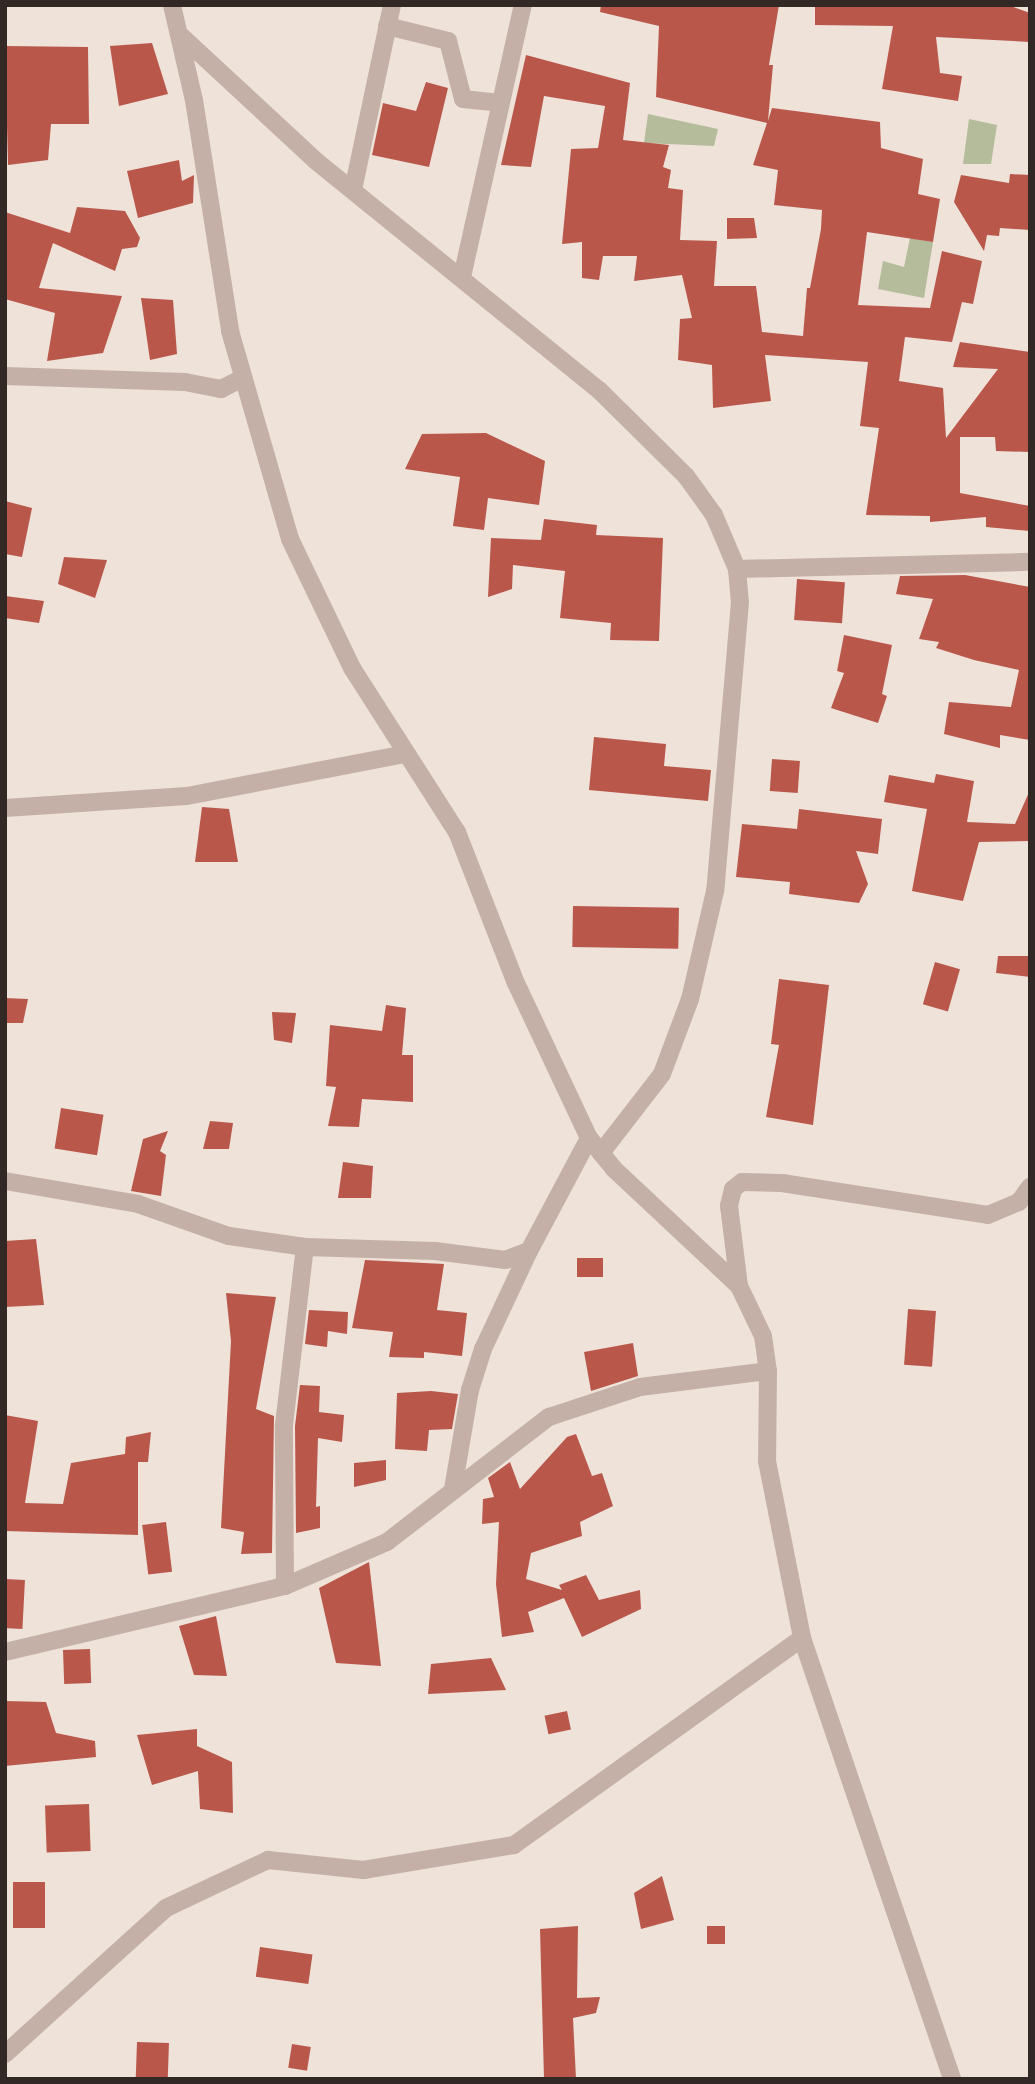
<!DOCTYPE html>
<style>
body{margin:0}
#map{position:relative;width:1035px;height:2084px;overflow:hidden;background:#eee2d9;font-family:Montserrat,sans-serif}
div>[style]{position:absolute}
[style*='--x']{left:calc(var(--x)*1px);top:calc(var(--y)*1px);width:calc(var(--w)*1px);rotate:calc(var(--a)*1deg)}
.green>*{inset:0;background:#b5bc9b}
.building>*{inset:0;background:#ba574b;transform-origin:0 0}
.street>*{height:18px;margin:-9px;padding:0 9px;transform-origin:9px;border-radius:9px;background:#c5b0a7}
span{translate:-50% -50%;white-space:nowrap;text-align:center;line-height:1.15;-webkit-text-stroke:7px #f7ece5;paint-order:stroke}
.frame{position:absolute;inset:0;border:7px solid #322926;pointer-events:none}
</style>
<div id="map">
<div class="green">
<div style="clip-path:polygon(648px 114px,718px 129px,714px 146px,644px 143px)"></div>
<div style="clip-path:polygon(969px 119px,997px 125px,991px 164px,963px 164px)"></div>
<div style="clip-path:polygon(910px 238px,933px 242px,924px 298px,878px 289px,883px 261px,904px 267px)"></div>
</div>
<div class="building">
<div style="clip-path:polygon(601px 5px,779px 5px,769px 65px,773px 65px,768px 121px,772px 108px,880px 122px,881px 148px,923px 159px,918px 194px,940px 199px,933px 242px,867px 232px,858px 305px,930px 308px,942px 251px,982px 261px,973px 304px,962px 302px,952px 342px,905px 337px,899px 381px,943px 388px,946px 438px,998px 369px,953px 367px,960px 342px,1030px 352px,1030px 452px,996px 451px,995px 437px,960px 437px,960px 493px,1030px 506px,1030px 531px,986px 527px,986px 517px,930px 522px,930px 516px,866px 515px,879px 428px,860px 426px,868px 362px,765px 355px,771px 401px,713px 408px,712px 365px,678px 360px,680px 319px,692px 318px,682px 275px,634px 281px,637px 256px,603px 256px,599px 280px,582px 278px,582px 242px,562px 244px,571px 149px,598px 148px,605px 106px,544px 96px,531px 167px,501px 165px,526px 55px,630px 83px,623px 140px,669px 145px,663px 167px,671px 170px,668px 188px,683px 190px,680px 240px,717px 241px,714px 286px,756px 286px,762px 332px,803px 336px,807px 288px,810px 288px,821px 229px,822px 210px,774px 205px,778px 170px,753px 165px,767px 123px,656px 97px,659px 26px,600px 12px)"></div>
<div style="clip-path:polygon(815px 5px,1008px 5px,1030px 13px,1030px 42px,936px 37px,940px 73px,962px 76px,958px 101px,882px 89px,893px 26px,815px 25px)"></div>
<div style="clip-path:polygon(152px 43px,168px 94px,119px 106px,110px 46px)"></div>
<div style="clip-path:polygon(5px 46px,88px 47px,89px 124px,51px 124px,48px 160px,8px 165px)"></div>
<div style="clip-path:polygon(426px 82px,448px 88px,429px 167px,372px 155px,383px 103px,416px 111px)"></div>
<div style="clip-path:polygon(179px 160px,182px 181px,194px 175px,193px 203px,138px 218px,127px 171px)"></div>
<div style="clip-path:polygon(1010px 174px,1030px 175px,1030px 230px,1000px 228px,999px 236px,987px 235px,984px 251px,954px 202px,961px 175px,1009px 183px)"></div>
<div style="clip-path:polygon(77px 207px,125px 211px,140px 238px,137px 247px,122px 249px,115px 271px,53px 243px,39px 288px,122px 296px,103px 353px,47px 361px,55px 313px,5px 299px,5px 212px,70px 233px)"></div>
<div style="clip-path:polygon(727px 218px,754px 218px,757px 238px,727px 239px)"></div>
<div style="clip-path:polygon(141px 298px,173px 300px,177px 354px,150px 360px)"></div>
<div style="clip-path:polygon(486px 433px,545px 461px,539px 505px,488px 498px,484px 530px,453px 526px,460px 477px,405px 469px,422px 434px)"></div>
<div style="clip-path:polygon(5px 501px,32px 508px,22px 557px,5px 554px)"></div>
<div style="clip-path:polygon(544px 519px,597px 525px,596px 535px,663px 538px,659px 641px,610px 640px,611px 623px,560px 618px,565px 571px,513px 565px,512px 589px,488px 597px,491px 538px,541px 540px)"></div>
<div style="clip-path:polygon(64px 557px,107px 560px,95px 598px,58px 584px)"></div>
<div style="clip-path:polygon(965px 575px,1030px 587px,1030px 740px,1000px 735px,1000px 748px,944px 734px,949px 702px,1011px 707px,1019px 670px,974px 660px,936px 648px,939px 642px,919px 639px,933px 599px,896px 594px,900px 576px)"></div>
<div style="left:797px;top:579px;width:48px;height:41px;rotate:4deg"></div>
<div style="clip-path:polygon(5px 596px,44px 601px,39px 623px,5px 618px)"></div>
<div style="clip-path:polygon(844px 635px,892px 645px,882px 694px,887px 696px,878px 723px,831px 708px,844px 673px,837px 671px)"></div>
<div style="clip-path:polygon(594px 737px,666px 744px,664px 766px,711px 770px,708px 801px,589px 790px)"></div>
<div style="left:772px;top:759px;width:28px;height:32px;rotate:4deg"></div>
<div style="clip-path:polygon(936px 774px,974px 781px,967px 822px,1015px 824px,1030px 790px,1030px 841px,979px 842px,963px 901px,912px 891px,927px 809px,884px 802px,889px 775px,934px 783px)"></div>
<div style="clip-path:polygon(202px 807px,229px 809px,238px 862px,195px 862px)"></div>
<div style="clip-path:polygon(799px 809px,882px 819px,878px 854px,856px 851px,868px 884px,859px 903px,789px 894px,790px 882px,736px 877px,742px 824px,797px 829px)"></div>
<div style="left:573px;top:906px;width:106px;height:41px;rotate:1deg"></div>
<div style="clip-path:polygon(998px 956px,1030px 956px,1030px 977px,996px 973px)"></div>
<div style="left:935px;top:962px;width:26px;height:44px;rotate:16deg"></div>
<div style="clip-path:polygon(779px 979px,829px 985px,813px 1125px,766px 1117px,779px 1045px,771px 1044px)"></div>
<div style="clip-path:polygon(5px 998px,28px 999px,23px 1023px,5px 1023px)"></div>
<div style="clip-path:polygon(386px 1005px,406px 1008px,402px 1055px,413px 1055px,413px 1102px,362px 1099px,359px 1127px,328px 1126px,336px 1087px,326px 1086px,330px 1025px,382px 1031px)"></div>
<div style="clip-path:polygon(272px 1012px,296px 1013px,292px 1043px,274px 1040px)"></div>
<div style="left:61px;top:1108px;width:43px;height:41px;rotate:9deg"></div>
<div style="clip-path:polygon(210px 1121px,233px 1123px,229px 1149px,203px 1149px)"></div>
<div style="clip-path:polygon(168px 1131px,160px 1151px,166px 1155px,161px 1196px,131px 1191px,143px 1139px)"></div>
<div style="clip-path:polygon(343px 1162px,373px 1166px,371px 1198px,338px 1198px)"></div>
<div style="clip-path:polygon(36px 1239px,44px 1305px,5px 1307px,5px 1241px)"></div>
<div style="left:577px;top:1258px;width:26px;height:19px"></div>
<div style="clip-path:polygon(365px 1260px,444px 1264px,437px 1310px,467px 1313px,462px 1356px,424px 1352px,424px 1358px,389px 1357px,393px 1332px,352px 1328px)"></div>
<div style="clip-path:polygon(226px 1293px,276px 1297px,256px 1409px,274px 1416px,272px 1553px,241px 1554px,244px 1532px,221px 1528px,231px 1341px)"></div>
<div style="left:908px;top:1309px;width:28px;height:56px;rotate:4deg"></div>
<div style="clip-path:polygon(309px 1310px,348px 1312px,347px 1334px,328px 1331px,327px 1347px,305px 1344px)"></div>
<div style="clip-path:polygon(633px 1343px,638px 1376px,591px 1391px,584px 1352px)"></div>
<div style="clip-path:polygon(300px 1385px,320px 1386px,319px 1412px,344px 1415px,342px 1442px,318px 1438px,316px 1507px,320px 1506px,320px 1528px,296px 1533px,295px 1426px)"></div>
<div style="clip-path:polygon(431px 1391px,458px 1394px,452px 1429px,429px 1430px,427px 1451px,395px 1449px,397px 1393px)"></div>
<div style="clip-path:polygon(5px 1415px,38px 1421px,25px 1503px,63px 1504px,71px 1463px,125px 1454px,126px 1437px,151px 1432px,148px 1462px,138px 1462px,138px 1535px,5px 1531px)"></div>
<div style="clip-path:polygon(576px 1434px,592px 1476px,602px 1473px,613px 1506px,580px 1522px,582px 1536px,531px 1553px,526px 1579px,562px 1590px,559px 1585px,586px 1575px,599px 1600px,640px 1590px,641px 1609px,582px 1637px,564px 1598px,528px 1612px,534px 1632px,502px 1637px,496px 1584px,499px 1522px,482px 1524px,483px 1499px,494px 1497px,488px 1478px,510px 1462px,520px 1489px,567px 1437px)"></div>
<div style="clip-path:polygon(386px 1460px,386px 1480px,354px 1487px,354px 1463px)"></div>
<div style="left:166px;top:1522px;width:50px;height:24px;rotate:83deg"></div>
<div style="clip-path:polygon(369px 1562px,381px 1666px,336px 1663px,319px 1588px)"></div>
<div style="left:5px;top:1579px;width:20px;height:49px;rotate:3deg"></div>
<div style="clip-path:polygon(216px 1616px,227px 1676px,194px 1675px,179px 1626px)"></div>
<div style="left:90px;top:1649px;width:34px;height:27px;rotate:88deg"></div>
<div style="clip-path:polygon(491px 1658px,506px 1690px,428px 1694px,431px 1664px)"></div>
<div style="clip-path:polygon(5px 1701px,46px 1702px,56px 1733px,95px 1741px,96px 1757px,5px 1766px)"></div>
<div style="left:567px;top:1711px;width:19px;height:23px;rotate:78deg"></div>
<div style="clip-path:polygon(197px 1729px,197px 1746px,232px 1762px,233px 1813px,200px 1809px,198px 1771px,152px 1785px,137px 1735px)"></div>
<div style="left:89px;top:1804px;width:47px;height:44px;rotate:88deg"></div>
<div style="clip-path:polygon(662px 1876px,674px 1920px,641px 1929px,634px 1893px)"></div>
<div style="left:13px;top:1882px;width:32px;height:46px"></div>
<div style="clip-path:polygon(578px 1926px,577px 1998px,600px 1997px,596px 2013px,573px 2018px,576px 2079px,544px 2079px,540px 1929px)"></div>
<div style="left:707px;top:1926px;width:18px;height:18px"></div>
<div style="left:260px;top:1947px;width:53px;height:30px;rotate:8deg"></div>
<div style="left:137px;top:2042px;width:32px;height:37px;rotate:2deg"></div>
<div style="left:292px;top:2044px;width:19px;height:24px;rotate:9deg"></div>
</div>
<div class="street">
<div style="--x:172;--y:5;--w:98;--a:77"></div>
<div style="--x:194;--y:100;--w:234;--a:81.1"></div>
<div style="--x:230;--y:331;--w:216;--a:73.9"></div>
<div style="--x:290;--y:539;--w:143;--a:64.3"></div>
<div style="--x:352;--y:668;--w:195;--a:57.4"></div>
<div style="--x:457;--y:832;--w:162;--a:68.7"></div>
<div style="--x:516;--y:983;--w:171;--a:64.8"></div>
<div style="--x:589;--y:1138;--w:40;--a:51"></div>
<div style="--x:614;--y:1169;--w:171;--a:43.1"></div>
<div style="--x:739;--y:1286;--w:55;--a:64.4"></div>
<div style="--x:763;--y:1336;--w:35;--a:82"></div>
<div style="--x:768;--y:1371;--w:90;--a:90.6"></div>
<div style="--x:767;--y:1461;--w:180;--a:78.8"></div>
<div style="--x:802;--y:1638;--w:466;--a:71.2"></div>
<div style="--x:387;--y:26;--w:63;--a:13.8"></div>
<div style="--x:448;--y:41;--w:60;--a:75.5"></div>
<div style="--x:463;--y:99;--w:37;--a:6"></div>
<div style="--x:179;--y:34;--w:187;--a:42.8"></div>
<div style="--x:316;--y:161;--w:365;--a:39"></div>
<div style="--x:600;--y:391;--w:121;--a:44.7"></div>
<div style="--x:686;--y:476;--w:48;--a:54.3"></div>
<div style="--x:714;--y:515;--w:59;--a:66.9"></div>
<div style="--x:737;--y:569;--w:33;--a:85"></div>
<div style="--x:740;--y:602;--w:290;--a:94.9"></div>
<div style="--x:715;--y:891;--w:111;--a:103"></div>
<div style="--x:690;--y:999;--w:80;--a:110.5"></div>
<div style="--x:662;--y:1074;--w:100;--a:127.7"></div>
<div style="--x:353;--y:190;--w:189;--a:-78.1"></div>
<div style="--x:462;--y:277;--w:279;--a:-77.4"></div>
<div style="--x:5;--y:376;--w:180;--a:1.9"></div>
<div style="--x:185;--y:382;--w:37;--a:11"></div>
<div style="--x:221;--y:389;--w:25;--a:-27"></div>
<div style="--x:737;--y:569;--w:293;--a:-1.4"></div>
<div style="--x:5;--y:808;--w:182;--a:-3.8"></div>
<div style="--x:187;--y:796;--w:222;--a:-10.9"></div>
<div style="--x:5;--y:1181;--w:135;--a:9.8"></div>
<div style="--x:138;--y:1204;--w:96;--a:19.4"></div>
<div style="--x:229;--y:1236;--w:77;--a:8.2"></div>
<div style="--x:305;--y:1247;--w:130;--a:1.8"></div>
<div style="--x:435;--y:1251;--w:71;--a:7.3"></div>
<div style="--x:505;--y:1260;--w:26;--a:-21"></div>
<div style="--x:529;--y:1251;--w:128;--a:-62"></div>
<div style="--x:739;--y:1286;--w:81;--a:-97.1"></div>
<div style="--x:729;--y:1206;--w:17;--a:-77"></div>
<div style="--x:733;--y:1189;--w:11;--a:-38"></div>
<div style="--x:742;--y:1182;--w:40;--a:1.4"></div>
<div style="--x:782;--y:1183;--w:208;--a:8.8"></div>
<div style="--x:988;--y:1215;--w:34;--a:-23"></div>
<div style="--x:1019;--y:1202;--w:19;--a:-54"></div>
<div style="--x:453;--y:1489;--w:100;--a:-80.3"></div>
<div style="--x:470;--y:1390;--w:43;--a:-72.4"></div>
<div style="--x:483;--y:1349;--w:108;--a:-64.9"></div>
<div style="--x:285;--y:1586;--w:161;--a:-90.4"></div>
<div style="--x:284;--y:1425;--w:179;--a:-83.3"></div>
<div style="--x:5;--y:1652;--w:288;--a:-13.3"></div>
<div style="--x:285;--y:1586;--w:111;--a:-23.3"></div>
<div style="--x:387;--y:1542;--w:205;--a:-37.7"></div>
<div style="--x:549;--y:1417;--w:96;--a:-18.2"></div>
<div style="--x:640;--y:1387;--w:129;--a:-7.1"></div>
<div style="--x:5;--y:2054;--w:217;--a:-42.2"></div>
<div style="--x:166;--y:1908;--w:113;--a:-25.2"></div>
<div style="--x:268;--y:1860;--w:96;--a:6"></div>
<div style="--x:363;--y:1870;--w:153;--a:-9.4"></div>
<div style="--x:514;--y:1845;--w:355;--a:-35.7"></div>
</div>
<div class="frame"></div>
</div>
